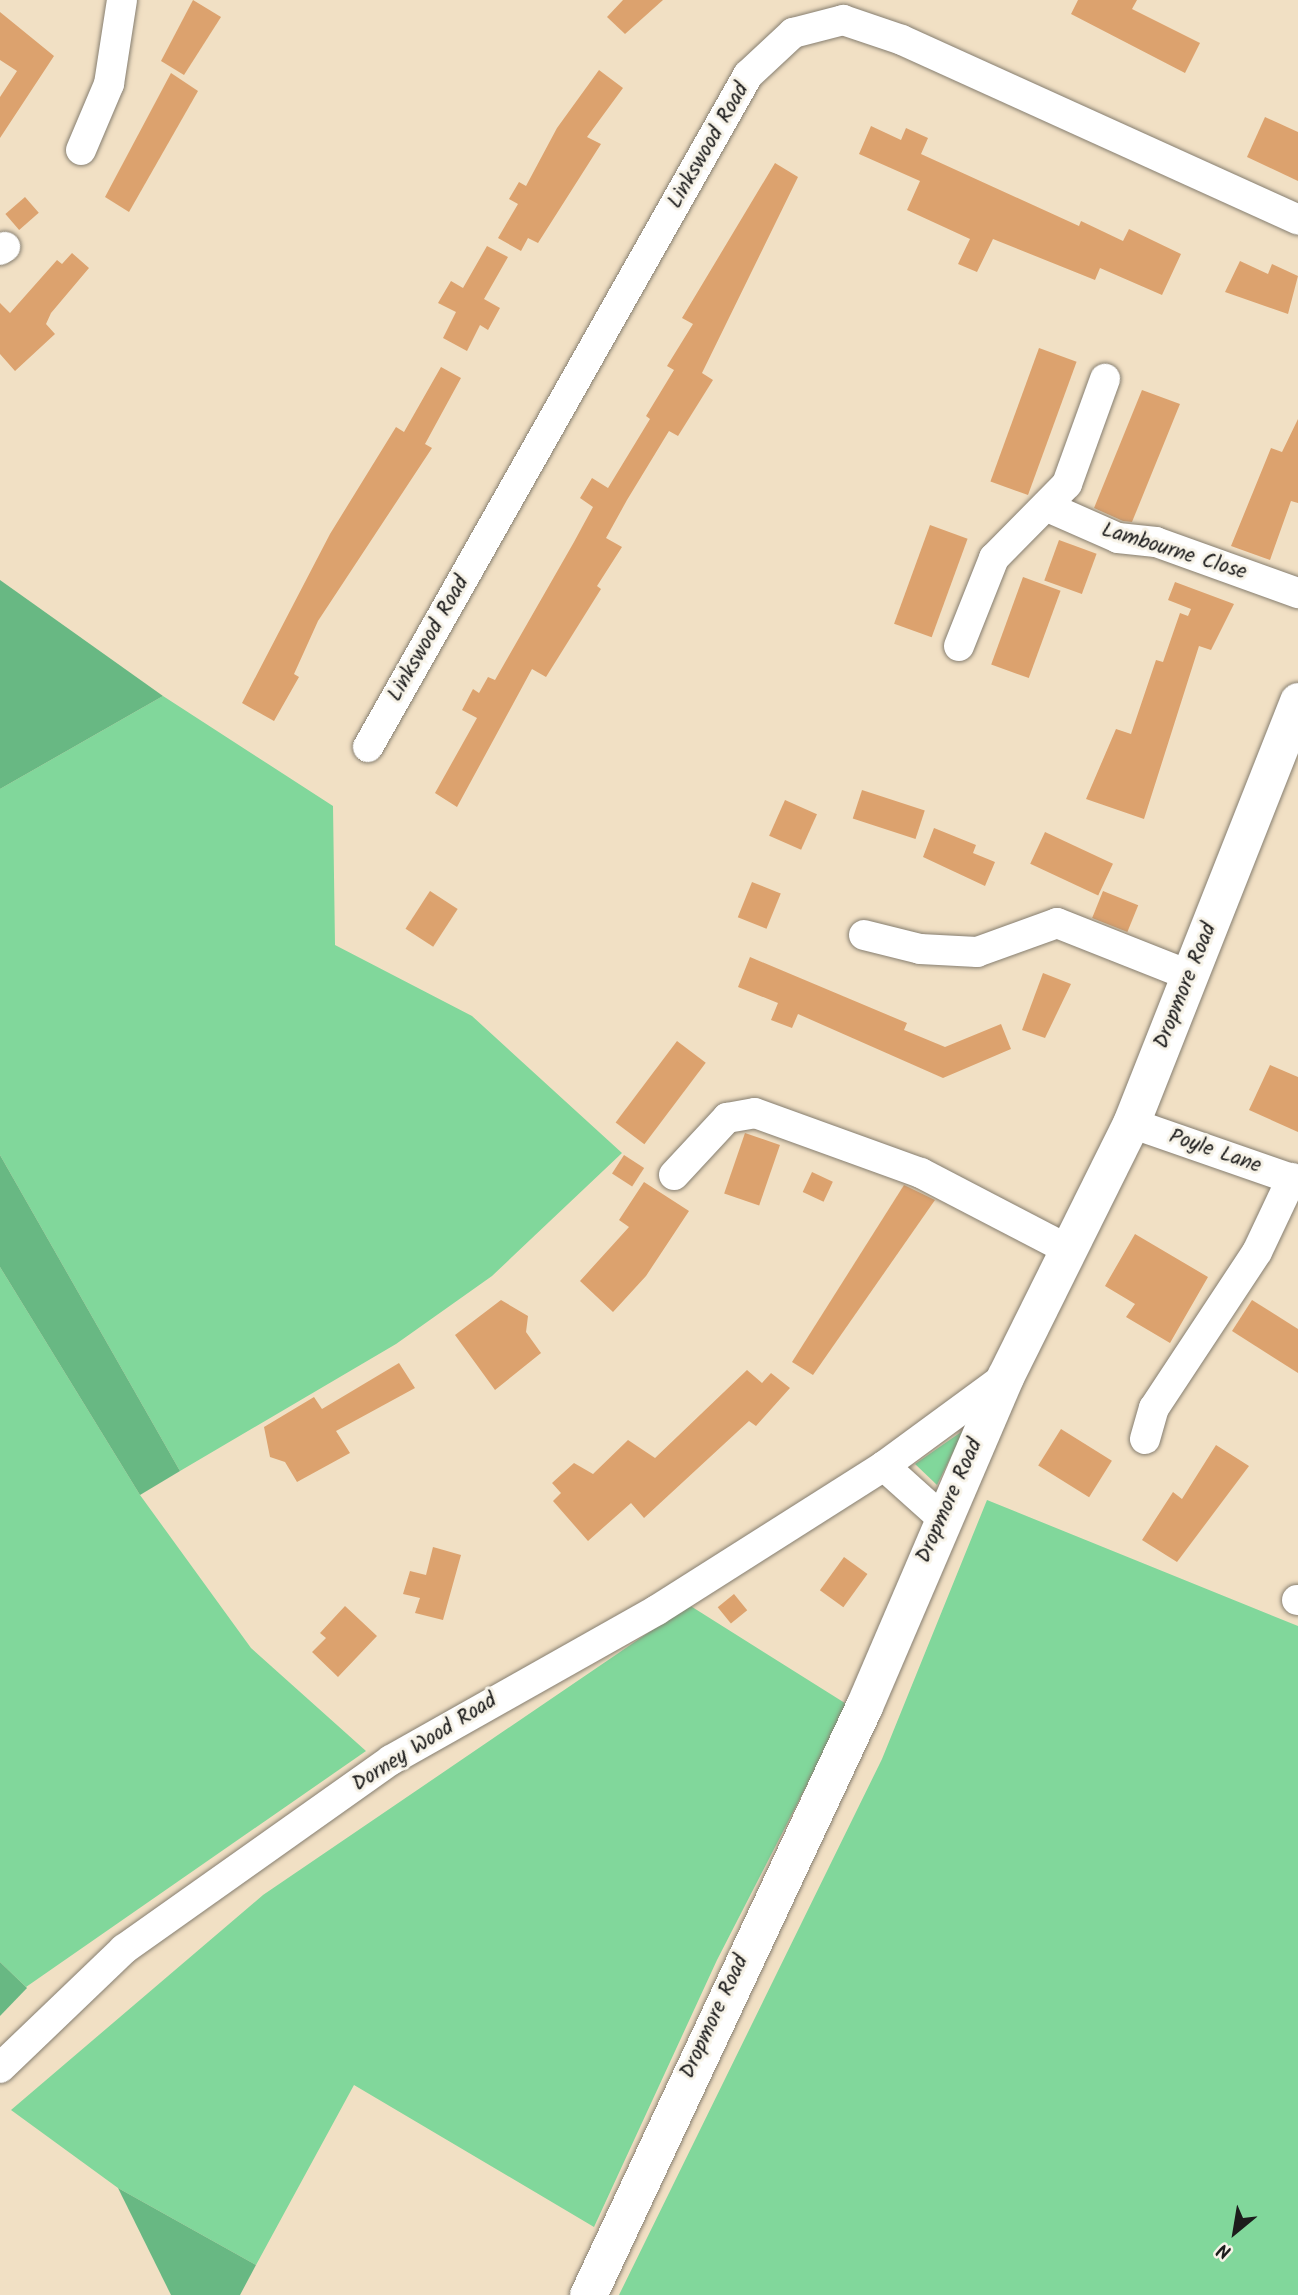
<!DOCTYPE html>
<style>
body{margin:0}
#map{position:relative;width:1298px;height:2295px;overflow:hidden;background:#f1e0c4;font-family:Kalam,sans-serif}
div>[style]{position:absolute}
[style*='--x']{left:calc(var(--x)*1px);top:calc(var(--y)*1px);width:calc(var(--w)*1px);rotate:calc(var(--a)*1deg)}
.green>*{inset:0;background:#81d79b}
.forest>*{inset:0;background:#68b883}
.building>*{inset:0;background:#dca26e;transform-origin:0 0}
.roads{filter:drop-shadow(0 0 2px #867e70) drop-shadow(0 0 2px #867e70)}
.minor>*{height:30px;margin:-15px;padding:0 15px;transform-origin:15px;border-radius:15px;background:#fff}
.tertiary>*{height:37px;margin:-18.5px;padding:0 18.5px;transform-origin:18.5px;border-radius:18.5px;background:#fff}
span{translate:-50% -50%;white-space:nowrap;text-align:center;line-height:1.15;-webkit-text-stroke:6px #f7f3e8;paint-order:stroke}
.street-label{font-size:21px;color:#1c1c1c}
.north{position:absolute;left:1200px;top:2197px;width:70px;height:70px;-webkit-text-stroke:5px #f7f3e8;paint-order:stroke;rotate:210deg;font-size:19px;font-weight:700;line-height:28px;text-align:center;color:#1c1c1c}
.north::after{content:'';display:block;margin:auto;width:24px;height:32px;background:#1c1c1c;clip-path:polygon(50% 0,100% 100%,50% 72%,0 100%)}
</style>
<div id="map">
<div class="green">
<div style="clip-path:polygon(163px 696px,333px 806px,335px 945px,472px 1016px,622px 1153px,492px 1276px,396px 1344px,180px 1471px,0 1155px,0 789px)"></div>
<div style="clip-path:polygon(0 1267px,140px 1495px,251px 1648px,366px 1751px,26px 1987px,0 1962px)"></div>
<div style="clip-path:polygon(964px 1430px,937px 1485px,915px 1464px)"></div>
<div style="clip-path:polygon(987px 1500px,1298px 1626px,1298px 2295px,619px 2295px,882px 1759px)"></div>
<div style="clip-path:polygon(689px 1605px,848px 1705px,717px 1960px,594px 2227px,354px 2085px,256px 2265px,118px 2188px,11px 2110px,263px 1895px)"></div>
</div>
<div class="forest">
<div style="clip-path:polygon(0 580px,163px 696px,0 789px)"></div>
<div style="clip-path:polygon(0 1155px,180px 1471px,140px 1495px,0 1267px)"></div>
<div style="clip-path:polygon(0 1962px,27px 1988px,0 2016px)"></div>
<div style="clip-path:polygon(118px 2188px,256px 2265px,240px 2295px,171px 2295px)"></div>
</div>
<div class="building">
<div style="clip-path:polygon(193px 0,221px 17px,184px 75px,161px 61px)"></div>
<div style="clip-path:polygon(623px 0,663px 0,625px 34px,607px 17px)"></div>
<div style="clip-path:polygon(1078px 0,1137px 0,1132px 9px,1200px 43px,1185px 73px,1071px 14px)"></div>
<div style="clip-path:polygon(0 12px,54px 56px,0 138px,0 97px,17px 71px,0 60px)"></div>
<div style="clip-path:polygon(599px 70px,623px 88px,587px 137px,601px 144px,538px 243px,528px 238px,521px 251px,498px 238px,518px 204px,509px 199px,519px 182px,526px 186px,557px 128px)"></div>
<div style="clip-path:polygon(171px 73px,198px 91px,129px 212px,105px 197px)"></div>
<div style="clip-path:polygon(1265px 117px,1298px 132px,1298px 181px,1247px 157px)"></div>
<div style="clip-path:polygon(871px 126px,901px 140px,906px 128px,928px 138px,921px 154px,1079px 226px,1081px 221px,1123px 241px,1129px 229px,1181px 254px,1162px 295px,1100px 268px,1095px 280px,993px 239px,977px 272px,958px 264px,970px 239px,907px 210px,920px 181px,859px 154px)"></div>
<div style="clip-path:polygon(775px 163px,798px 177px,702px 373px,713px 380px,678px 436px,669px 431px,627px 500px,606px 538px,622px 547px,597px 586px,601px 589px,546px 677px,532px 669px,457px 807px,435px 793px,477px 718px,462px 710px,473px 689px,479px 693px,488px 677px,495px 680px,574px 542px,593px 507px,580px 498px,592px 478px,608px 488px,650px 419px,646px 416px,674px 370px,667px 366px,693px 324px,682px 318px)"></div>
<div style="left:25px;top:197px;width:21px;height:26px;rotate:49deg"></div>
<div style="clip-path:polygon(487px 246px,508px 257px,484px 299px,500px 308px,488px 330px,480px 325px,467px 351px,443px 338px,456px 312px,438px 303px,451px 281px,463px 288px)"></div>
<div style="clip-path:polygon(72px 253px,89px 268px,51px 313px,46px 324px,55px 334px,15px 371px,0 354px,0 303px,10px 313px,57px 260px,62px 264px)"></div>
<div style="clip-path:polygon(1240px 261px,1268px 274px,1272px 264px,1298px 276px,1288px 314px,1225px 292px)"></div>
<div style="left:1039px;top:348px;width:40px;height:142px;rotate:20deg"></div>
<div style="clip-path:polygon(441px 367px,461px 378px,425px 444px,432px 448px,318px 621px,294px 674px,299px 677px,274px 721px,242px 703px,330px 534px,396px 427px,404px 432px)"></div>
<div style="clip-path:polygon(1142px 390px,1180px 404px,1132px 522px,1123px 521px,1094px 508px)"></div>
<div style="clip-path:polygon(1298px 419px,1298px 503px,1291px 501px,1270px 560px,1231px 546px,1271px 448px,1282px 452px)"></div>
<div style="left:930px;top:525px;width:40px;height:105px;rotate:20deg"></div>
<div style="left:1059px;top:540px;width:40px;height:43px;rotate:20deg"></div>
<div style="left:1023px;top:577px;width:40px;height:93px;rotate:20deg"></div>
<div style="clip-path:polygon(1175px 582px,1234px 604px,1211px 650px,1199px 646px,1144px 819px,1086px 799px,1116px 729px,1131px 734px,1156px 660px,1163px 662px,1180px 613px,1188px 616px,1191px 609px,1168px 600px)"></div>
<div style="left:862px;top:790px;width:66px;height:30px;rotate:18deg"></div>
<div style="left:785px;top:800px;width:35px;height:39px;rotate:24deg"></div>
<div style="clip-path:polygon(934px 828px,976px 845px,973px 853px,995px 862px,985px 886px,923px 857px)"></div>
<div style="left:1045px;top:832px;width:75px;height:35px;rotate:25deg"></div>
<div style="left:752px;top:882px;width:31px;height:38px;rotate:22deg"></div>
<div style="left:430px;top:891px;width:33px;height:45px;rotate:33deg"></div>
<div style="left:1103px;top:891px;width:38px;height:29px;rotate:22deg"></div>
<div style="clip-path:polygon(750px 957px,907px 1023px,904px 1030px,945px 1047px,1001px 1024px,1011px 1049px,943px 1078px,798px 1014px,792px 1028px,771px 1020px,778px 1003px,738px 987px)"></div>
<div style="clip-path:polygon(1043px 973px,1071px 984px,1045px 1038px,1022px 1030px)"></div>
<div style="left:677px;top:1041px;width:36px;height:102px;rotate:37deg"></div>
<div style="clip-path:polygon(1270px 1065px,1298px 1077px,1298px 1132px,1249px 1110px)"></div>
<div style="left:745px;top:1133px;width:37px;height:64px;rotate:19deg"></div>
<div style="left:624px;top:1155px;width:24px;height:22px;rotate:33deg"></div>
<div style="left:812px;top:1172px;width:23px;height:22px;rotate:25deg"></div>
<div style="clip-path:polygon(644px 1182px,689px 1211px,646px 1276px,613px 1312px,580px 1281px,629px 1227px,619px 1220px)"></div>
<div style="clip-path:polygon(904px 1185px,935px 1200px,813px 1375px,792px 1362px)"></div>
<div style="clip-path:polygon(1135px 1234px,1208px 1277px,1170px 1343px,1126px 1317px,1135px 1304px,1105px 1286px)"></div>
<div style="clip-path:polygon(501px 1300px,528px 1316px,526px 1332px,541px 1353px,495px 1390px,455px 1335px)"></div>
<div style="clip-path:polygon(1252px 1300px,1298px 1329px,1298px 1373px,1232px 1331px)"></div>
<div style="clip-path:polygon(399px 1363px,415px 1388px,336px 1431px,350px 1453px,297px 1482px,285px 1462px,270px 1457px,264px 1427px,314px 1397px,322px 1409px)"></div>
<div style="clip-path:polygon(747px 1370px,762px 1383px,771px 1373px,790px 1388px,756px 1426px,749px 1421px,644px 1518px,631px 1503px,588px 1541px,553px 1501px,561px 1493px,552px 1483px,574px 1463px,593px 1474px,628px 1440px,655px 1458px)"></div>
<div style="left:1061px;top:1429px;width:60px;height:43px;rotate:32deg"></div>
<div style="clip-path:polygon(1216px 1445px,1249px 1466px,1177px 1562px,1142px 1540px,1173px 1492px,1182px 1499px)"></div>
<div style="clip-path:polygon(433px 1547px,461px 1555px,443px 1620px,415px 1613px,420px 1598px,403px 1594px,410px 1571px,426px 1575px)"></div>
<div style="left:844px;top:1557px;width:29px;height:41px;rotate:36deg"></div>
<div style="left:734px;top:1594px;width:21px;height:21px;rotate:51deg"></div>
<div style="clip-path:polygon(345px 1606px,377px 1636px,338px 1677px,312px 1652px,326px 1638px,320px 1633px)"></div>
</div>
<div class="roads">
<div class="minor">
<div style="--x:81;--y:150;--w:72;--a:-67"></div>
<div style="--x:109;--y:84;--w:85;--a:-81.2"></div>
<div style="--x:0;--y:250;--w:6;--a:-31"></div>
<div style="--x:1050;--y:508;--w:74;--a:23.8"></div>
<div style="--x:1118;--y:538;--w:38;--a:6"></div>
<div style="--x:1156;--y:542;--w:151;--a:19.8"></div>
<div style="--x:959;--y:646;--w:95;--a:-68.3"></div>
<div style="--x:994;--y:558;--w:104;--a:-45.4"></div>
<div style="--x:1067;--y:484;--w:112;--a:-70.1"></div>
<div style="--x:368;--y:747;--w:772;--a:-60.51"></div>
<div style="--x:748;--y:75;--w:62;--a:-43"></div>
<div style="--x:793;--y:33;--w:52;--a:-14.6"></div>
<div style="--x:843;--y:20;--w:62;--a:18.7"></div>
<div style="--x:902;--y:40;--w:435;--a:24.4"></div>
<div style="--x:864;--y:935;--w:58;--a:14"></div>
<div style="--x:920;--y:949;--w:57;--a:3"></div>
<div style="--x:977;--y:952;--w:85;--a:-19.9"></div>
<div style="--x:1057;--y:923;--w:144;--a:21.6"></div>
<div style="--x:1131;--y:1123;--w:177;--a:19.2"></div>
<div style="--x:674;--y:1175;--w:78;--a:-47.1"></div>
<div style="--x:727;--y:1118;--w:28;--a:-10"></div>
<div style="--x:755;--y:1113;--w:177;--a:19.9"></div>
<div style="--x:921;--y:1173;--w:169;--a:27.5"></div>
<div style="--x:1145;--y:1439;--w:32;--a:-74"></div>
<div style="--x:1154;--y:1408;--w:187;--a:-56.6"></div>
<div style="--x:1257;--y:1252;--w:82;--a:-64.7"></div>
<div style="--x:884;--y:1466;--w:78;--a:41.9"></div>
<div style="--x:1297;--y:1600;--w:1;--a:0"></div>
<div style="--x:0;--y:2068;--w:172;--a:-43.8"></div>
<div style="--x:124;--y:1949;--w:327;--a:-35.3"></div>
<div style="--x:391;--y:1760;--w:305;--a:-29.4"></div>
<div style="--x:657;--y:1610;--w:269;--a:-32.4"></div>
<div style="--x:884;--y:1466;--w:150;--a:-36.3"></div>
</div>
<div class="tertiary">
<div style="--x:588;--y:2295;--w:650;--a:-64.89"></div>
<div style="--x:864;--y:1706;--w:358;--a:-66.8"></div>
<div style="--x:1005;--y:1377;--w:284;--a:-63.6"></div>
<div style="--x:1131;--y:1123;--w:454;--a:-68.4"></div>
</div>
</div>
<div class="street-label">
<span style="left:709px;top:146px;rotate:-60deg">Linkswood Road</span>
<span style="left:1174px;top:552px;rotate:17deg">Lambourne Close</span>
<span style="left:429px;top:639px;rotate:-60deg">Linkswood Road</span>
<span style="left:1186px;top:986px;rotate:-68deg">Dropmore Road</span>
<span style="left:1215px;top:1152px;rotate:19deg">Poyle Lane</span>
<span style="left:950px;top:1501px;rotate:-66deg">Dropmore Road</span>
<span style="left:425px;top:1743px;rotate:-32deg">Dorney Wood Road</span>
<span style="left:715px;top:2017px;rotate:-65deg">Dropmore Road</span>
</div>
<div class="north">N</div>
</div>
